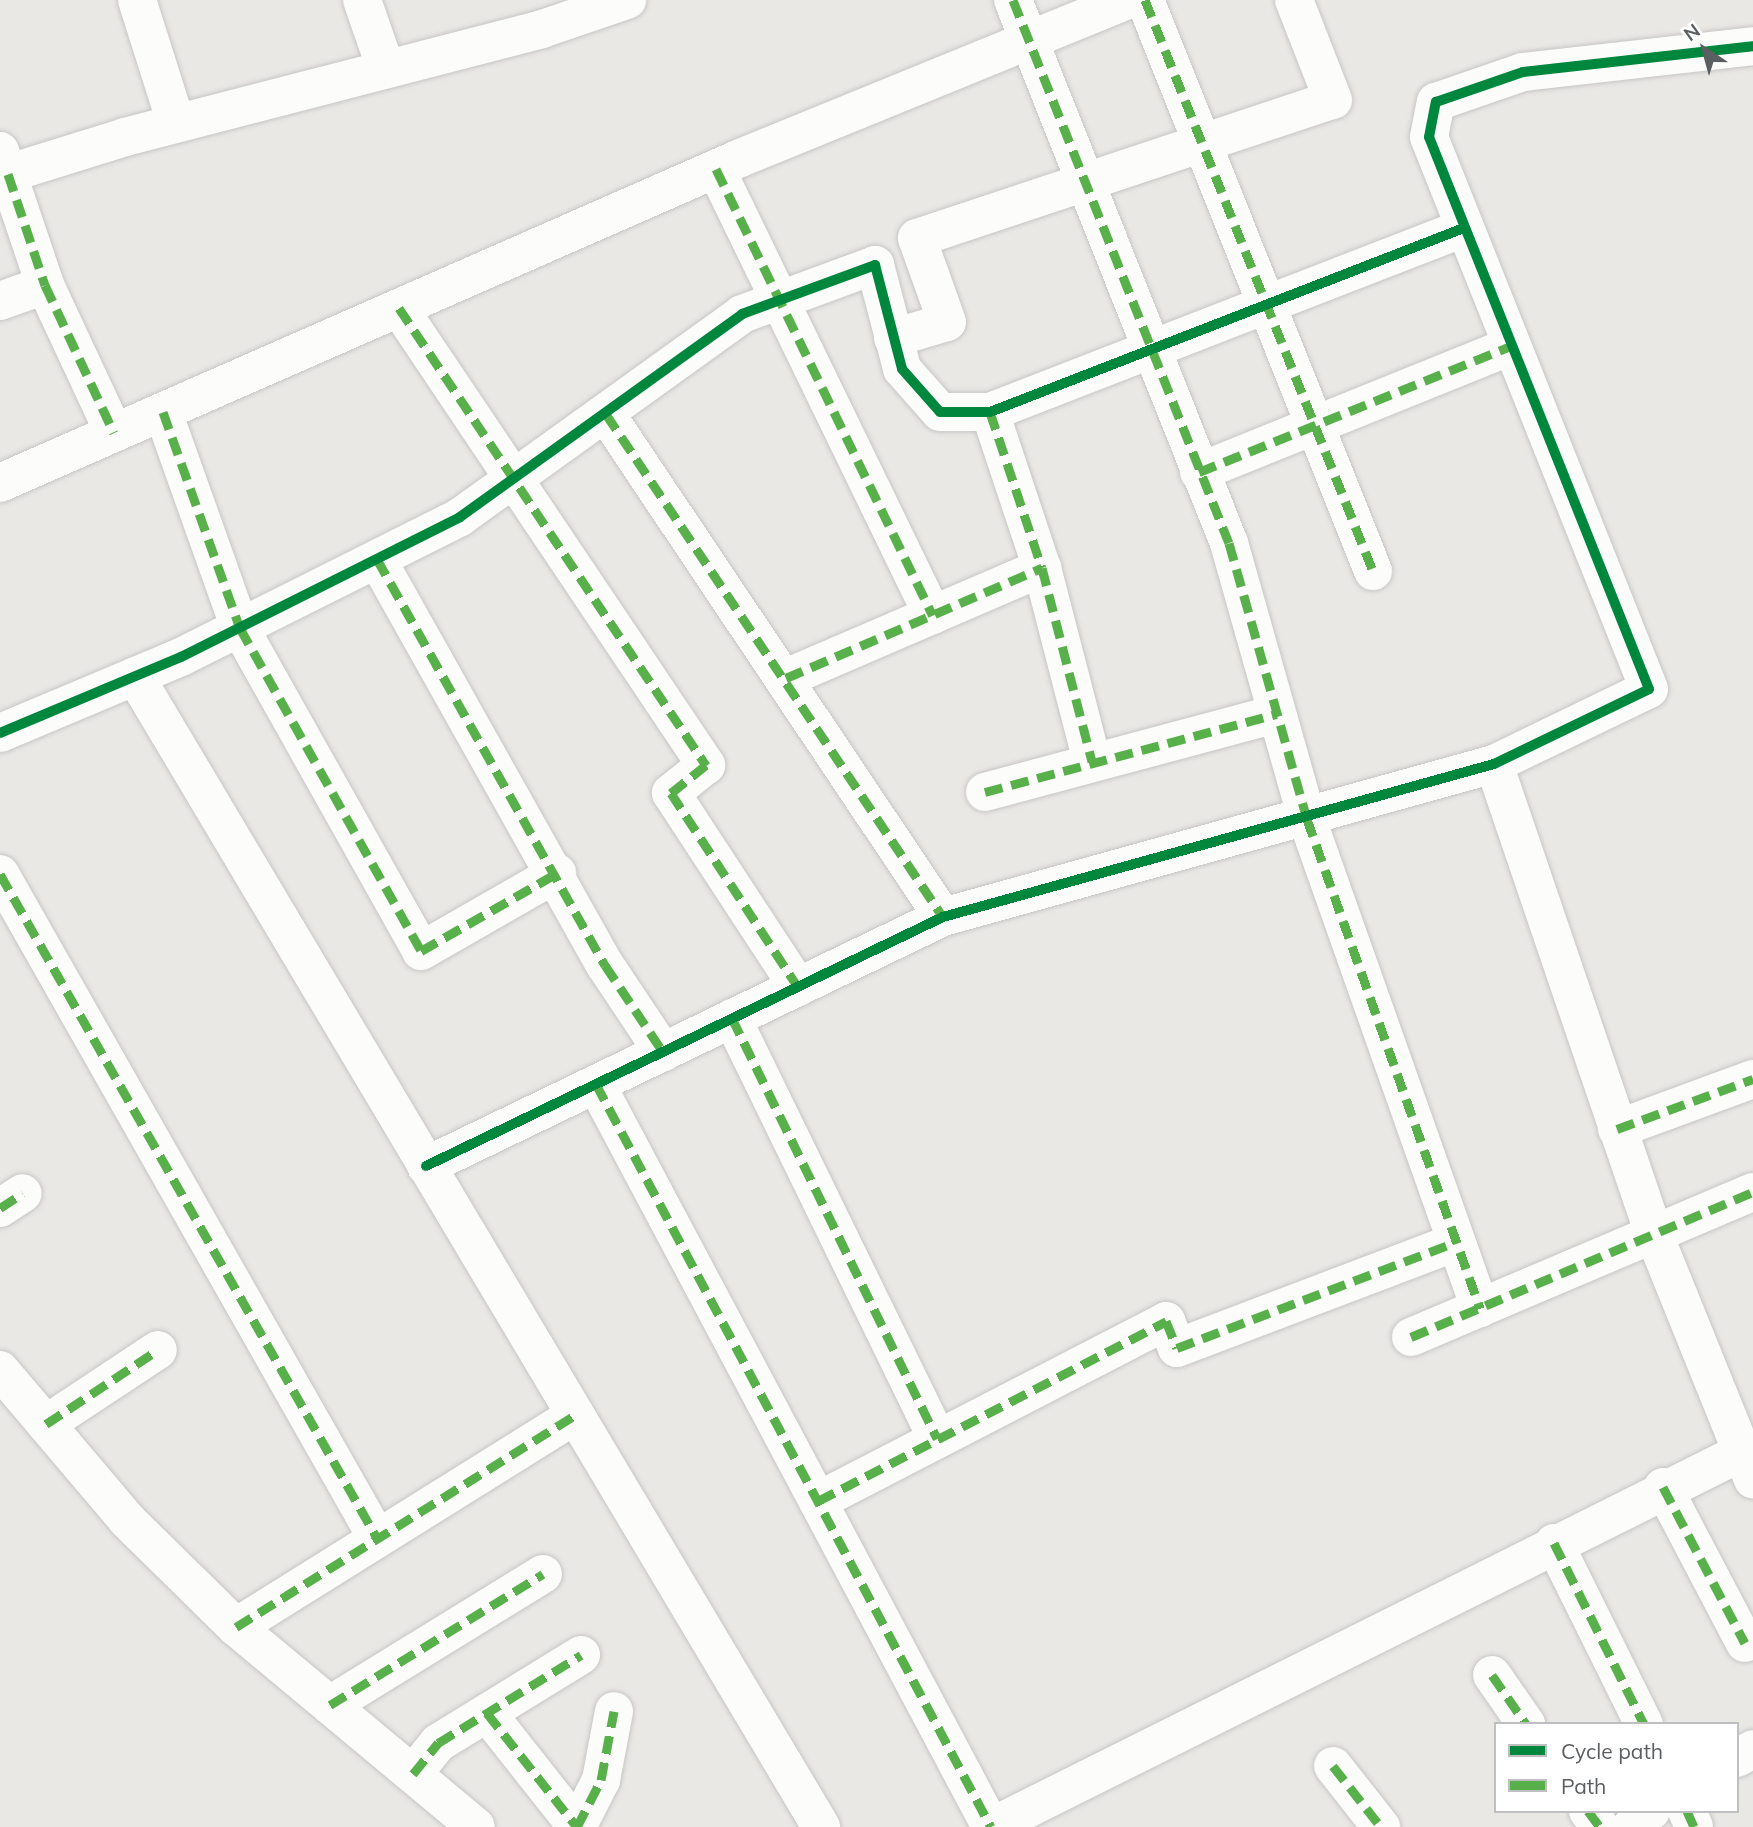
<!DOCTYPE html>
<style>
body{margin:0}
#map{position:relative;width:1753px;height:1827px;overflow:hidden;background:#eae8e5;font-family:Mulish,sans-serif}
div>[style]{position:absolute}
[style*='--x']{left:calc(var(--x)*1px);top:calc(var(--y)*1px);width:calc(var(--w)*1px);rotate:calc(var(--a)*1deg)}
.roads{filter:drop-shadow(0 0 2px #c6c6c5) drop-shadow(0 0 2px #c6c6c5)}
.minor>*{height:38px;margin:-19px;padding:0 19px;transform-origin:19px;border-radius:19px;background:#fcfcfb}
.quiet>*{height:9px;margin-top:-4.5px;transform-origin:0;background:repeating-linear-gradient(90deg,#58b04a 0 18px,transparent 0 27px)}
.cycleway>*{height:10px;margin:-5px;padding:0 5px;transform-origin:5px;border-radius:5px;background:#00873e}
span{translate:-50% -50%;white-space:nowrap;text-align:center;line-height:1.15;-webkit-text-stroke:5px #fff;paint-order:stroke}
.legend{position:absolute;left:1494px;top:1722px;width:245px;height:91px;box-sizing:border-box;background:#fff;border:2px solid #bdbfc0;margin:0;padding:9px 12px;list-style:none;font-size:21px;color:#5b5f62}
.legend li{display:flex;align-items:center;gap:14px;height:35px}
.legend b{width:35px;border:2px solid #bdbfc0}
.north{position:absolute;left:1669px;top:14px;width:70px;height:70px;-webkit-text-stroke:5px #fff;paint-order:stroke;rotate:324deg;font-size:19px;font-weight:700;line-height:28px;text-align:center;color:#5b5f62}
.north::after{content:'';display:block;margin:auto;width:24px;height:32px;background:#5b5f62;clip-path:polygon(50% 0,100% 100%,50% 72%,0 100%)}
</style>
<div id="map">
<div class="roads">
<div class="minor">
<div style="--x:137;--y:0;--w:129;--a:72.4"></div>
<div style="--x:362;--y:0;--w:73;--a:70.8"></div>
<div style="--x:1013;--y:0;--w:584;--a:68.31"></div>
<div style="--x:1229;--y:543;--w:287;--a:74.2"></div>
<div style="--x:1307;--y:819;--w:519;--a:70.52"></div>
<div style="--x:1145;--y:0;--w:615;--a:68.23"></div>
<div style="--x:0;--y:151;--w:141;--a:71.4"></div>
<div style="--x:45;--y:285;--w:163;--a:65"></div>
<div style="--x:716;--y:169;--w:496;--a:64.1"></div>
<div style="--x:0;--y:176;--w:131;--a:-17.3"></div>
<div style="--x:125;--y:137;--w:431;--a:-14.5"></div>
<div style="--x:542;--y:29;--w:90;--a:-18.8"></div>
<div style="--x:0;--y:301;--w:48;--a:-19.6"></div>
<div style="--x:399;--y:308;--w:551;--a:56.11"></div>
<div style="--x:706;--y:765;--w:45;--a:141.3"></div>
<div style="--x:671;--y:793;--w:232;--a:56.8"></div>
<div style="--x:893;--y:338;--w:56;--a:-16.5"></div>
<div style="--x:947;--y:322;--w:89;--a:-109.7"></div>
<div style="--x:917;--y:238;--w:438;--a:-18.4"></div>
<div style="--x:1333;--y:100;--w:107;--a:-111.3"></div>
<div style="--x:163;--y:412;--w:229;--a:70.4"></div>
<div style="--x:240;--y:628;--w:370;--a:60.7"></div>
<div style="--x:421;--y:951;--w:157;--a:-29.8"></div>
<div style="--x:990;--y:412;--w:164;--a:71.6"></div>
<div style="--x:606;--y:414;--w:605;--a:56.18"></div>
<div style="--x:1199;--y:472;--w:334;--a:-22"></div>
<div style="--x:0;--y:483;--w:806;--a:-23.7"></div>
<div style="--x:738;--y:159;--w:420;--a:-22.2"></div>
<div style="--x:377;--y:559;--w:466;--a:60.7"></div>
<div style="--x:605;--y:965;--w:105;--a:56.3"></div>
<div style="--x:135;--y:676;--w:1340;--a:59.2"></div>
<div style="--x:786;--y:678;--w:279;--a:-23.3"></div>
<div style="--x:1042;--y:568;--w:200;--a:75.5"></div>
<div style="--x:0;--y:733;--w:196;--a:-22.8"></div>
<div style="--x:181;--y:657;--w:312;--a:-26.6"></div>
<div style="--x:460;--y:517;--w:347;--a:-35.7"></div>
<div style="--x:742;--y:314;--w:142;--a:-20.2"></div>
<div style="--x:875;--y:265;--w:107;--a:75.4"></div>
<div style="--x:902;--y:369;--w:57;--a:48.5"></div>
<div style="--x:940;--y:412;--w:50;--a:0"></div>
<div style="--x:990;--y:412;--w:508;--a:-21.22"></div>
<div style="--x:1494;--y:764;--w:494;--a:71.2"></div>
<div style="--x:1653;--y:1232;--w:267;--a:68"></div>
<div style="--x:985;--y:792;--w:302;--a:-15"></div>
<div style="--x:0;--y:874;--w:764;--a:60.41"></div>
<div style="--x:732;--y:1018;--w:468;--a:64"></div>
<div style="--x:596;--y:1084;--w:841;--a:62"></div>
<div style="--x:1617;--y:1129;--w:145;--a:-20.2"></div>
<div style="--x:426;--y:1166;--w:574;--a:-25.72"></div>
<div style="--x:943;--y:917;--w:572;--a:-15.52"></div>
<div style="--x:1494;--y:764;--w:172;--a:-25.8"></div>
<div style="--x:1649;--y:689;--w:594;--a:-111.73"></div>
<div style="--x:1429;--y:137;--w:36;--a:-79"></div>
<div style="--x:1436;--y:102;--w:92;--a:-19"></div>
<div style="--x:1523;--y:72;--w:231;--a:-6.4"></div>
<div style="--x:0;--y:1208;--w:27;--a:-33"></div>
<div style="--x:1411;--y:1337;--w:371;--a:-23"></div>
<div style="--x:0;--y:1370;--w:197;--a:49.7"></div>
<div style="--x:127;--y:1520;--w:153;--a:44.5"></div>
<div style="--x:236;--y:1627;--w:312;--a:39.8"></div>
<div style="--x:46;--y:1424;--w:134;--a:-33.5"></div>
<div style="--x:1663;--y:1487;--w:176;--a:62.3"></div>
<div style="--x:818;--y:1501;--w:392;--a:-27.3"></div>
<div style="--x:1166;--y:1321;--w:29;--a:68"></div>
<div style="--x:1177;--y:1348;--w:296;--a:-20.8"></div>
<div style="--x:1554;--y:1543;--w:202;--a:63.6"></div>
<div style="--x:236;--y:1627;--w:400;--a:-32"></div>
<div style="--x:1492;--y:1675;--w:60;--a:55.2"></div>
<div style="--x:330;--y:1705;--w:250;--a:-31.6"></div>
<div style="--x:487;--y:1713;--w:145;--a:51.7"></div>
<div style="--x:1737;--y:1758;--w:18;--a:-29"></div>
<div style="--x:1333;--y:1766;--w:78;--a:51.8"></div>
<div style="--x:413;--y:1774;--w:40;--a:-51"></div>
<div style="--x:438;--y:1743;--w:168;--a:-31.6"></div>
<div style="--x:1588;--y:1811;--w:20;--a:53"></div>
<div style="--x:1687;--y:1811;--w:17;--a:66"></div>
<div style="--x:577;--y:1827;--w:53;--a:-62.9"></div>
<div style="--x:601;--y:1780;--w:70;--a:-79.3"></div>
<div style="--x:991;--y:1827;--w:835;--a:-26.53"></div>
<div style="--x:1631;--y:1827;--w:26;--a:-39"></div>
</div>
</div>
<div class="quiet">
<div style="--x:1013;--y:0;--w:584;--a:68.31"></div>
<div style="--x:1229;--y:543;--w:287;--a:74.2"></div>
<div style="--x:1307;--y:819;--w:519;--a:70.52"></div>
<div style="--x:1145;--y:0;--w:615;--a:68.23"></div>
<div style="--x:716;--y:169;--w:496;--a:64.1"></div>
<div style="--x:8;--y:174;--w:117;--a:71.6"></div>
<div style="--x:45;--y:285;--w:163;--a:65"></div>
<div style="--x:399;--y:308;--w:551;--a:56.11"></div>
<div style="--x:706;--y:765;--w:45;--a:141.3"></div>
<div style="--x:671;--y:793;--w:232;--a:56.8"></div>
<div style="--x:163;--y:412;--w:229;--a:70.4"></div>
<div style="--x:240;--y:628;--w:370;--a:60.7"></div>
<div style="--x:421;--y:951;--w:157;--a:-29.8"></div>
<div style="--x:990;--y:412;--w:164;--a:71.6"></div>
<div style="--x:606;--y:414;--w:605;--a:56.18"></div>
<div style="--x:1199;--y:472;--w:334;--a:-22"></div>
<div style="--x:377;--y:559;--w:466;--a:60.7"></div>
<div style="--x:605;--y:965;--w:105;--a:56.3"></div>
<div style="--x:786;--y:678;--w:279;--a:-23.3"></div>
<div style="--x:1042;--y:568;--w:200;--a:75.5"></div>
<div style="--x:985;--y:792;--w:302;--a:-15"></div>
<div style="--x:0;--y:874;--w:764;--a:60.41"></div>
<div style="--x:732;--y:1018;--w:468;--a:64"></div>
<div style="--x:596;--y:1084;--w:841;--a:62"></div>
<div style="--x:1617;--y:1129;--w:145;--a:-20.2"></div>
<div style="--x:0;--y:1208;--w:27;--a:-33"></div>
<div style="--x:1411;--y:1337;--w:371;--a:-23"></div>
<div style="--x:46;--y:1424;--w:134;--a:-33.5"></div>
<div style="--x:1663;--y:1487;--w:176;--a:62.3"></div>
<div style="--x:818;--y:1501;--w:392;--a:-27.3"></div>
<div style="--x:1166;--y:1321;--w:29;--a:68"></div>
<div style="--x:1177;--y:1348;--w:296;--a:-20.8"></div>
<div style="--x:1554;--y:1543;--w:202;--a:63.6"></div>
<div style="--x:236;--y:1627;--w:400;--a:-32"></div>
<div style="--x:1492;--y:1675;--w:60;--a:55.2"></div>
<div style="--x:330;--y:1705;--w:250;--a:-31.6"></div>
<div style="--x:487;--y:1713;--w:145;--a:51.7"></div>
<div style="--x:1333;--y:1766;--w:78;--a:51.8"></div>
<div style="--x:413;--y:1774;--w:40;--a:-51"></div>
<div style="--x:438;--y:1743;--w:168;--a:-31.6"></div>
<div style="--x:1588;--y:1811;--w:20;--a:53"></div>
<div style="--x:1687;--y:1811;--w:17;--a:66"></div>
<div style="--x:577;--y:1827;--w:53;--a:-62.9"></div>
<div style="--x:601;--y:1780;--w:70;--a:-79.3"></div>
</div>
<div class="cycleway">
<div style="--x:0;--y:733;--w:196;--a:-22.8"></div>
<div style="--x:181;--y:657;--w:312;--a:-26.6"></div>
<div style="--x:460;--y:517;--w:347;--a:-35.7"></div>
<div style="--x:742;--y:314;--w:142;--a:-20.2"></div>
<div style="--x:875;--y:265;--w:107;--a:75.4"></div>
<div style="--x:902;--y:369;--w:57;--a:48.5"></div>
<div style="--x:940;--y:412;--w:50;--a:0"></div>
<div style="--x:990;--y:412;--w:508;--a:-21.22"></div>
<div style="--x:426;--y:1166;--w:574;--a:-25.72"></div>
<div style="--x:943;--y:917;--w:572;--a:-15.52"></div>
<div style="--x:1494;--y:764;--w:172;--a:-25.8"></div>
<div style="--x:1649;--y:689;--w:594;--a:-111.73"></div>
<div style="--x:1429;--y:137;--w:36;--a:-79"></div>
<div style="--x:1436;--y:102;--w:92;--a:-19"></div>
<div style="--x:1523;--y:72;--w:231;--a:-6.4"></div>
</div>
<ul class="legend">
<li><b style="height:9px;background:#00873e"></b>Cycle path</li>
<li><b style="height:9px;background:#58b04a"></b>Path</li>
</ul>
<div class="north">N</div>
</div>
